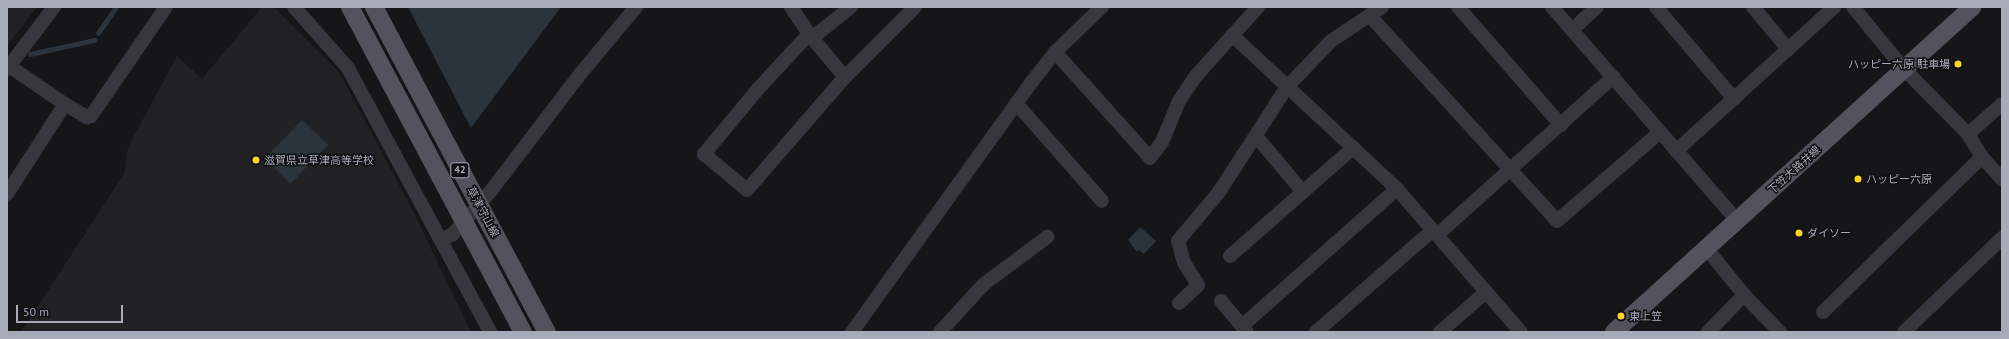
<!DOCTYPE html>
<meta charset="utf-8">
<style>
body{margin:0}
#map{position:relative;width:2009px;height:339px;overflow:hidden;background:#161618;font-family:"PT Sans","Noto Sans JP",sans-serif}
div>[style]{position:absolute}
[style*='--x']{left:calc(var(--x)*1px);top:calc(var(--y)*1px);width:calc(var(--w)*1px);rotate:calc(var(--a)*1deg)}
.built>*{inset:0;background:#222225}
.water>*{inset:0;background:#2b333d;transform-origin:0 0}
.stream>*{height:4.5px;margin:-2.25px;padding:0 2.25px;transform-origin:2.25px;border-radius:2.25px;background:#2b333d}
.minor>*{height:14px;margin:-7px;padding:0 7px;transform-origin:7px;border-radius:7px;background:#37373e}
.major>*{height:18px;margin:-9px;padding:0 9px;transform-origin:9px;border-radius:9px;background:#52535d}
.major-bridge>*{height:18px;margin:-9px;padding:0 9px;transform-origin:9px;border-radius:9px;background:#52535d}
.dots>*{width:11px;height:11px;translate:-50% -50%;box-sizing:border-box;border:2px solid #111113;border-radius:50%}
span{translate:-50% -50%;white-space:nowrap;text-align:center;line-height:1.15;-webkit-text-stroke:3px #111113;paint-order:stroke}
.shield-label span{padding:1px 3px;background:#111113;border:1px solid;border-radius:3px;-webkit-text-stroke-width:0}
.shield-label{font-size:10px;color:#a7aab9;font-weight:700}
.poi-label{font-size:11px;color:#a7aab9}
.right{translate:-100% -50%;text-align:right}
.left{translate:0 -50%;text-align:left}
.street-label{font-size:11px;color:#a7aab9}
.frame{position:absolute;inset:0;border:8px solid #a7aab9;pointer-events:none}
.scale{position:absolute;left:16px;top:305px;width:107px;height:18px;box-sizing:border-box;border:2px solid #a7aab9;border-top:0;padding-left:5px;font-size:12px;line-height:14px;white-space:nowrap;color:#a7aab9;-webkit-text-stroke:3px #111113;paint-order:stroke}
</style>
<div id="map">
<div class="built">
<div style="clip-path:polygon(7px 7px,37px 7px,7px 46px)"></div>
<div style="clip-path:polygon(262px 7px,274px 7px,339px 72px,415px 215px,471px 332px,21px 332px,124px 174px,128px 147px,177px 56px,202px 79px)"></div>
</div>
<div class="water">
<div style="clip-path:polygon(408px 7px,561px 7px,471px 128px)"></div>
<div style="left:302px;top:120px;width:36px;height:54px;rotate:44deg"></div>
<div style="clip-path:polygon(1140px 227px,1156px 241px,1144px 254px,1139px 250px,1137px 252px,1128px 240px)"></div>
</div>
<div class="stream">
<div style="--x:98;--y:33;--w:32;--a:-55"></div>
<div style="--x:30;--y:54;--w:66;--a:-12.3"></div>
</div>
<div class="minor">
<div style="--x:294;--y:7;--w:81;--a:48.5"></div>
<div style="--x:348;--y:68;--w:300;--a:61.7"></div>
<div style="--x:791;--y:7;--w:37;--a:56"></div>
<div style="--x:812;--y:38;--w:50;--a:-38.5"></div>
<div style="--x:1458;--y:7;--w:157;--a:48.9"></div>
<div style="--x:1552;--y:7;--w:284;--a:49.1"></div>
<div style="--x:1656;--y:7;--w:121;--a:49.7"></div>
<div style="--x:1753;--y:7;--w:55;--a:50.2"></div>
<div style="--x:1853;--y:7;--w:80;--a:50.6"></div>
<div style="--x:1904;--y:69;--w:91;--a:45.4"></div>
<div style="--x:1968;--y:134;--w:27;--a:59"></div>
<div style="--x:1982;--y:157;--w:30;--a:48"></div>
<div style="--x:1370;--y:16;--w:277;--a:47.6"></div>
<div style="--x:1557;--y:221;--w:136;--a:-40.8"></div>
<div style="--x:1572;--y:30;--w:34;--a:-43"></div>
<div style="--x:808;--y:35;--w:74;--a:132.8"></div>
<div style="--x:758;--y:89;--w:85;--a:129.7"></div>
<div style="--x:704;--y:154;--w:56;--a:39.9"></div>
<div style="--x:747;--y:190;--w:150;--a:-49.1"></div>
<div style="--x:1232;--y:35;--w:226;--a:43"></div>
<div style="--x:1397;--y:189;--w:189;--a:49.1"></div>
<div style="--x:812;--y:38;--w:51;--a:49.8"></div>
<div style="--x:845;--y:77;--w:99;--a:-45"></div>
<div style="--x:1055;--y:52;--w:142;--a:48.1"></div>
<div style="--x:1150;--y:158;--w:20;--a:-53"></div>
<div style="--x:1162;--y:142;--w:44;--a:-67.5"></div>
<div style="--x:1179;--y:101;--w:29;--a:-56"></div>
<div style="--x:1195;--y:77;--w:94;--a:-48"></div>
<div style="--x:9;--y:66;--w:68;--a:34.2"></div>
<div style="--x:65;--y:104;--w:26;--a:31"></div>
<div style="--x:87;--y:117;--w:4;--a:-14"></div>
<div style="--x:91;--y:116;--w:132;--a:-55.5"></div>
<div style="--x:7;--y:69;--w:78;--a:-52.8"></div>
<div style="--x:1016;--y:103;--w:130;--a:48.7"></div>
<div style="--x:1968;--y:134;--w:45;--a:-41.4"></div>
<div style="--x:1256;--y:136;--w:73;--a:50"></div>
<div style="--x:1676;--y:151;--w:214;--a:-42.3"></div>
<div style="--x:7;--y:194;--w:107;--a:-57.2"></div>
<div style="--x:1437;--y:235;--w:237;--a:-41.9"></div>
<div style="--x:442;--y:239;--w:12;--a:-24"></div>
<div style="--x:453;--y:234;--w:56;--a:-48.6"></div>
<div style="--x:490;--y:192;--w:150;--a:-52.6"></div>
<div style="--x:581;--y:73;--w:86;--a:-50.2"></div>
<div style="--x:1707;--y:249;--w:59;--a:51.2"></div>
<div style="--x:1744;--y:295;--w:52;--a:45.8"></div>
<div style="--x:1230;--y:256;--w:164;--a:-41.3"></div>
<div style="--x:1221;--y:301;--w:40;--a:50"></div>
<div style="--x:1179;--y:303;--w:26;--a:-43"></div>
<div style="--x:1198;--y:285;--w:26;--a:-122"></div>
<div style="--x:1184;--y:263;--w:23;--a:-105"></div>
<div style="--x:1178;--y:241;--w:64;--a:-50.1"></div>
<div style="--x:1219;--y:192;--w:125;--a:-57.1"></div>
<div style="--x:1287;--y:87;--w:64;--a:-46.3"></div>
<div style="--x:1331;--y:41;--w:61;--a:-33.7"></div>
<div style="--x:1823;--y:312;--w:222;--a:-44.3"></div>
<div style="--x:1242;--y:326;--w:207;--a:-41.5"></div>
<div style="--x:852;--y:332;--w:307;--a:-54.3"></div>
<div style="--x:1031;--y:83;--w:39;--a:-52"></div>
<div style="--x:1055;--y:52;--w:65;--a:-43.8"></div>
<div style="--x:940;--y:332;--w:65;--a:-47.5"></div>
<div style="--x:984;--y:284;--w:79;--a:-36.7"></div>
<div style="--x:1316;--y:332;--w:155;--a:-41.1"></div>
<div style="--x:1440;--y:332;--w:61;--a:-41"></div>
<div style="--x:1708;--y:332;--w:52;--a:-45.8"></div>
<div style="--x:1904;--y:332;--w:136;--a:-43.8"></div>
</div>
<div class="major">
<div style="--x:1614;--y:332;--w:484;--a:-42.2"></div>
</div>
<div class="major-bridge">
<div style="--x:350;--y:7;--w:368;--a:62"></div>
<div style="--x:374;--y:7;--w:368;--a:62"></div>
</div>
<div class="dots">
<div style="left:1958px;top:64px;background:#ffd427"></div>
<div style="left:256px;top:160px;background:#ffd427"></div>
<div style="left:1858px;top:179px;background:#ffd427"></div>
<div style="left:1799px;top:233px;background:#ffd427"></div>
<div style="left:1621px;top:316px;background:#ffd427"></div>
</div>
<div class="shield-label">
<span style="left:460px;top:170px">42</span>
</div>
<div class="poi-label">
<span class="right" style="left:1950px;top:64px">ハッピー六原 駐車場</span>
<span class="left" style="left:264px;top:160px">滋賀県立草津高等学校</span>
<span class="left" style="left:1866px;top:179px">ハッピー六原</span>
<span class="left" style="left:1807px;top:233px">ダイソー</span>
<span class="left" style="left:1629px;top:316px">東上笠</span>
</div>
<div class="street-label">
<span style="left:1794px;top:170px;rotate:-42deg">下笠大路井線</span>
<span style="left:483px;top:212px;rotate:62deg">草津守山線</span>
</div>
<div class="frame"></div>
<div class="scale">50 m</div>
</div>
